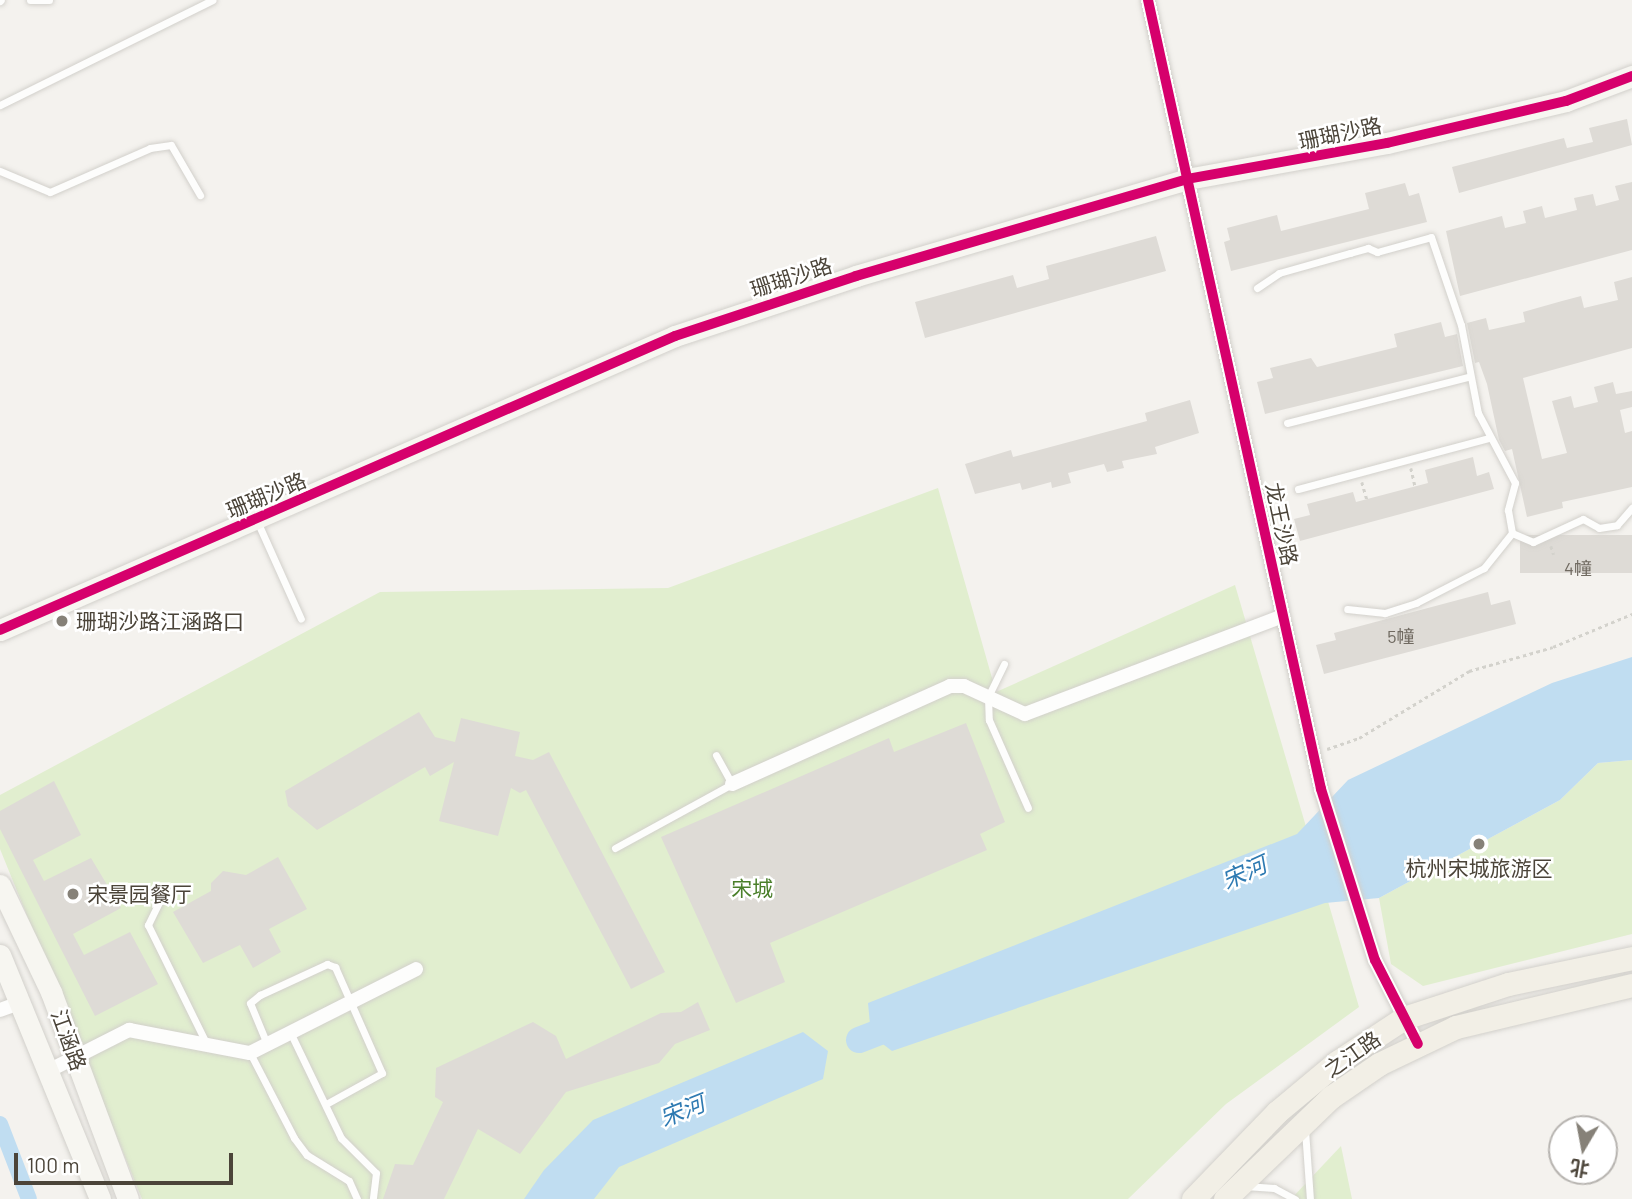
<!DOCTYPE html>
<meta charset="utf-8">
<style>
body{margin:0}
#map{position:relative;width:1632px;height:1199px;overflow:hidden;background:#f4f2ee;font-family:Barlow,"Noto Sans SC",sans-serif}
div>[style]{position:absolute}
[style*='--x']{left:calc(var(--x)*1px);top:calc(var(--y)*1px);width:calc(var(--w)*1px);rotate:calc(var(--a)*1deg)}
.green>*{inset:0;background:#e1eecf}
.water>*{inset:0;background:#c0ddf1}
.canal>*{height:16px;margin:-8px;padding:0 8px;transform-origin:8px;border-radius:8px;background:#c0ddf1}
.river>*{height:26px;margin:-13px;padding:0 13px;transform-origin:13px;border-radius:13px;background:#c0ddf1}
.building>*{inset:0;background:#dedbd6;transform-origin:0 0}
.path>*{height:2.5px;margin-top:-1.25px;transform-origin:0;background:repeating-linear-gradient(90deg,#d3d2cc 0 3.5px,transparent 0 7px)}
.roads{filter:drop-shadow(0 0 2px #d2d0cb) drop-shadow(0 0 2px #d2d0cb)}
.lane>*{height:7px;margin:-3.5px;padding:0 3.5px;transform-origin:3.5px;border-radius:3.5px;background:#fdfdfc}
.street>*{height:14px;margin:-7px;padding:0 7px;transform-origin:7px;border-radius:7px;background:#fdfdfc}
.secondary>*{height:21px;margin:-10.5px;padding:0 10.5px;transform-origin:10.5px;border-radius:10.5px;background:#f7f6f1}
.primary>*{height:23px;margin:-11.5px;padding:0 11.5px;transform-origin:11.5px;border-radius:11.5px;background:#f2efe6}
.cycleway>*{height:10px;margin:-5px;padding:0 5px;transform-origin:5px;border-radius:5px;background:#d6006c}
.dots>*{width:19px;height:19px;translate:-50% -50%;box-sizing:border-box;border:4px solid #fff;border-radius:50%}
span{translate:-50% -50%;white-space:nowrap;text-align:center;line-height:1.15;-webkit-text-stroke:5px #fff;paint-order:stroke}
.number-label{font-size:18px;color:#706a61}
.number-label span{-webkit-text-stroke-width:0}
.street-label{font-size:21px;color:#4b4439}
.poi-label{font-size:21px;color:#4b4439}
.left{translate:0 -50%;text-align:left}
.park-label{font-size:21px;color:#4a7f2a}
.water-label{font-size:23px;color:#2e7ab2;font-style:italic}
.north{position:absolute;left:1548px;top:1115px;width:70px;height:70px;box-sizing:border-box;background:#fff;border:2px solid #b7b4b0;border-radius:50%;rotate:190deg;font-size:19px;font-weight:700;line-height:28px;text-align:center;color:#4b4439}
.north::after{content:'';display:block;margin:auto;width:24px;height:32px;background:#868178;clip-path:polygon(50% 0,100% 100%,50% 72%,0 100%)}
.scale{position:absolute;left:14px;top:1153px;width:219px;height:32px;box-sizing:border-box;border:4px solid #4b4439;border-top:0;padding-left:9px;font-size:21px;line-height:24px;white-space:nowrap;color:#4b4439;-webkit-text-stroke:5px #fff;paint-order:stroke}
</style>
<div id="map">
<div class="green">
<div style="clip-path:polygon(938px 488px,996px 692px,1235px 585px,1359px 1007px,1226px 1104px,1128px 1199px,142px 1199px,0 849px,0 795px,380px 592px,668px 588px)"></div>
<div style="clip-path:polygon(1632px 760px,1632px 934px,1423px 986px,1391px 964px,1379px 898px,1560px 800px,1598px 763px)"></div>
<div style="clip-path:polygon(1341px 1146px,1352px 1199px,1291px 1199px)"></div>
</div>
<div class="water">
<div style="clip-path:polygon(1632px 657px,1632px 760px,1598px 763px,1560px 800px,1379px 898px,1325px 903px,892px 1051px,871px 1035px,868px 1003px,1297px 834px,1348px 780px,1552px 683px)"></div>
<div style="clip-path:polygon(803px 1032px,828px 1051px,823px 1079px,619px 1167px,594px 1199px,524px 1199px,544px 1170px,593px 1120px)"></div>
</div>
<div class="canal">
<div style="--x:0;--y:1124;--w:80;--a:68.9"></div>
</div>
<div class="river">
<div style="--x:859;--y:1040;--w:47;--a:-21.1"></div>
</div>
<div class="building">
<div style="clip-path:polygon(1627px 119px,1632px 145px,1459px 193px,1452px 167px,1564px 138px,1567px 148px,1593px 142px,1589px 128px)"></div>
<div style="clip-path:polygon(1632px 182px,1632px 250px,1460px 296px,1446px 231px,1502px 216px,1505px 228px,1526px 223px,1523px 211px,1542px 206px,1545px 218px,1577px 210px,1574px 198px,1593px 194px,1596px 206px,1619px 200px,1615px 186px)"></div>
<div style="clip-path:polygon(1405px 183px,1409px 196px,1419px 193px,1427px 222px,1231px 271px,1224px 242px,1230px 240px,1227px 228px,1277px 215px,1281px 231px,1369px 209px,1365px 193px)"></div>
<div style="clip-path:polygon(1156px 236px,1166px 271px,925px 338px,915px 302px,1013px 275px,1017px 288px,1049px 279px,1046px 266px)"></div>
<div style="clip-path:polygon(1632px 277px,1632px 348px,1523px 378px,1542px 459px,1567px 453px,1552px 401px,1571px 396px,1574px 408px,1598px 402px,1594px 387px,1613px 382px,1616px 394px,1632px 391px,1632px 407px,1620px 410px,1625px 433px,1632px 431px,1632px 487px,1562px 502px,1563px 508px,1527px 517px,1512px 449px,1505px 451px,1499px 440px,1487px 384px,1479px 362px,1475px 363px,1467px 323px,1486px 318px,1489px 330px,1525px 322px,1523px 312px,1562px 301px,1581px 296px,1584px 308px,1618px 300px,1614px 282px)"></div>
<div style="clip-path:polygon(1441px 322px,1445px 337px,1457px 334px,1463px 366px,1265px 414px,1257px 382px,1273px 378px,1270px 368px,1311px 358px,1317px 367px,1397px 347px,1394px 334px)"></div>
<div style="clip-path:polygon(1190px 400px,1199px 433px,1155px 447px,1157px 454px,1122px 461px,1124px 468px,1107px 472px,1104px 464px,1068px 473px,1071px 483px,1052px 488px,1051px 482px,1022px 490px,1020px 483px,975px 494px,965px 464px,1011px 450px,1013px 457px,1147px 421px,1145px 413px)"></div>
<div style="clip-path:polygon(1473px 457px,1477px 476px,1489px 472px,1494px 489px,1300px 541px,1294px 519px,1310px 515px,1307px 504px,1353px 492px,1356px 502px,1428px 483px,1425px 470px)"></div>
<div style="left:1632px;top:535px;width:38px;height:112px;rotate:90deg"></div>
<div style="clip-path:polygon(1488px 592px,1491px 605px,1510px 600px,1516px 624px,1324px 674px,1316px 645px,1336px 640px,1334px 633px)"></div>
<div style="clip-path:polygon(419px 712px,435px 737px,455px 742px,461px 718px,520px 732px,515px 756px,533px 760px,549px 752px,665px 972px,631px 989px,526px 790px,520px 793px,511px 788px,498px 836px,439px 821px,454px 762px,430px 776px,425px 767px,317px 830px,288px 806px,285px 791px)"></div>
<div style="clip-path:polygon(966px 723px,1005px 822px,980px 834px,987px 850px,770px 943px,785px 982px,736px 1003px,661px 837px,889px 738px,894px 752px)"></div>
<div style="clip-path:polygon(54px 781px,81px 835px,33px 860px,44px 881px,91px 858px,121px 908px,73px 934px,84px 955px,130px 932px,158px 984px,95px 1016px,0 829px,0 811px)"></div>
<div style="clip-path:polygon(278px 857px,307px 909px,269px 929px,281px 952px,253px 968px,240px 945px,203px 963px,173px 912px,211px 891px,211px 883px,223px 871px,246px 875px)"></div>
<div style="clip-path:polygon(698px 1002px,710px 1030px,675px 1044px,659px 1063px,566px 1092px,520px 1154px,478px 1129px,444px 1199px,383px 1199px,395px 1164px,413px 1165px,443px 1102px,435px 1097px,436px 1068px,533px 1022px,556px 1036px,566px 1059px,661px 1013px,681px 1012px)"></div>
</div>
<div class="path">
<div style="--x:1411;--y:468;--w:18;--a:77"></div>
<div style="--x:1362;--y:482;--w:18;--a:74"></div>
<div style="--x:1551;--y:546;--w:9;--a:72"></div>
<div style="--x:1327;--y:749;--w:34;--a:-19"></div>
<div style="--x:1359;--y:738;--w:129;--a:-31.3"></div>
<div style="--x:1469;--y:671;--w:87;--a:-15.9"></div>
<div style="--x:1553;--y:647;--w:86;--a:-22.7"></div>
</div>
<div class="roads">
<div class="lane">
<div style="--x:30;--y:0;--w:19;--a:0"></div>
<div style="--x:0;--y:1;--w:1;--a:-45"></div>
<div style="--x:0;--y:105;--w:237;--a:-26.3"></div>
<div style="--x:0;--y:171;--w:54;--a:22.8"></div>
<div style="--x:50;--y:192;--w:109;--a:-23.7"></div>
<div style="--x:150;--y:148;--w:21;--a:-8"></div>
<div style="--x:171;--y:145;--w:58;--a:59.9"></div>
<div style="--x:1257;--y:288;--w:27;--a:-34"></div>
<div style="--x:1279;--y:273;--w:74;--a:-15.7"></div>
<div style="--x:1350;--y:253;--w:19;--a:-16"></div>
<div style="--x:1368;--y:248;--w:10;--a:24"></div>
<div style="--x:1377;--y:252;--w:56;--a:-15.5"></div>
<div style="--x:1431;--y:237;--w:93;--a:71.2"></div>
<div style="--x:1461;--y:325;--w:90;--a:79.1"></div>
<div style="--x:1478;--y:413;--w:79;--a:62.1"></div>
<div style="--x:1515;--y:483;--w:28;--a:105"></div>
<div style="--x:1508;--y:510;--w:23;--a:80"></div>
<div style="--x:1512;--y:533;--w:45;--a:128.7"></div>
<div style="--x:1484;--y:568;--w:76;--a:152.8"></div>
<div style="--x:1416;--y:603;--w:33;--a:162"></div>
<div style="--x:1385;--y:613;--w:38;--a:-174"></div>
<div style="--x:1287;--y:423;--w:187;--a:-14.3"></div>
<div style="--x:1298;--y:489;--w:197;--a:-15"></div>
<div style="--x:257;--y:521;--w:107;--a:65.8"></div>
<div style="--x:1512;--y:533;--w:23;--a:23"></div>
<div style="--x:1533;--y:542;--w:55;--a:-24.7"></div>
<div style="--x:1583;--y:519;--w:18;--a:29"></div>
<div style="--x:1599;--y:528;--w:18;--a:-9"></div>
<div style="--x:1617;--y:525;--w:23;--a:-49"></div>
<div style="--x:1004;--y:664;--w:37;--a:116"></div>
<div style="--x:988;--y:697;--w:23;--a:88"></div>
<div style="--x:989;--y:720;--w:96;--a:66.1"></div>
<div style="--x:615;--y:848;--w:133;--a:-28.7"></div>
<div style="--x:732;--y:784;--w:33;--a:-119"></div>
<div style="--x:165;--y:890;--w:39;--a:116"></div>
<div style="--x:148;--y:925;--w:131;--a:63.8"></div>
<div style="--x:290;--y:1032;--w:118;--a:64.3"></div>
<div style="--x:341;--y:1138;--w:49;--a:45"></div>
<div style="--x:376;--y:1173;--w:26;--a:97"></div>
<div style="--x:267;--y:1044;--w:44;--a:-112.5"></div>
<div style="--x:250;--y:1003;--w:13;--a:-39"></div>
<div style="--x:260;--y:995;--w:74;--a:-24.8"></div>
<div style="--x:327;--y:964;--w:9;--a:21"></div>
<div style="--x:335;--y:967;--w:116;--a:66.1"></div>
<div style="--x:382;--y:1073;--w:64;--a:151"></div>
<div style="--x:250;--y:1053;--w:96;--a:62.6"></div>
<div style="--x:294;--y:1138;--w:21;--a:53"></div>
<div style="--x:307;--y:1155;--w:49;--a:31.8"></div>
<div style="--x:349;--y:1181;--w:20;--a:66"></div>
<div style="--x:1305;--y:1130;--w:69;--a:85.9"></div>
<div style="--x:1245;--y:1186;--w:29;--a:4"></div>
<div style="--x:1274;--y:1188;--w:24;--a:28"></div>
</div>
<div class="street">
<div style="--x:1148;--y:0;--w:808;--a:77.63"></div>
<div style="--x:1321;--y:789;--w:179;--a:72.5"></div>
<div style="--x:1375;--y:960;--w:94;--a:62.9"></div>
<div style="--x:732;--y:784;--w:239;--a:-24.2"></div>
<div style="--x:950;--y:686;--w:14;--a:0"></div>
<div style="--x:964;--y:686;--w:67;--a:24.7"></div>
<div style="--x:1025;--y:714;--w:276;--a:-20.8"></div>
<div style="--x:0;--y:1010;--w:23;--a:-20"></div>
<div style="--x:50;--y:1070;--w:89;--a:-26.9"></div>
<div style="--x:129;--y:1030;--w:123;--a:10.8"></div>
<div style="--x:250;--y:1053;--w:186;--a:-26.8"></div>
</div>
<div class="secondary">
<div style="--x:0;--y:630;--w:736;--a:-23.54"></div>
<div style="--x:675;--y:336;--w:191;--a:-18.3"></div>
<div style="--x:856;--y:276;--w:345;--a:-16.3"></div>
<div style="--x:1187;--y:179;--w:203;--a:-10.2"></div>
<div style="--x:1387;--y:143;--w:184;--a:-13.2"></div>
<div style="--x:1566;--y:101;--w:71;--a:-20.7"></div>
<div style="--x:0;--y:885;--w:119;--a:64.5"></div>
<div style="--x:51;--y:992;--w:221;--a:69.6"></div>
<div style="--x:0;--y:955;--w:264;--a:67.7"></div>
</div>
<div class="primary">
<div style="--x:1193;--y:1199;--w:121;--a:-46"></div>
<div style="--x:1277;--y:1112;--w:78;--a:-39.8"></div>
<div style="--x:1337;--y:1062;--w:80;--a:-33.3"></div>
<div style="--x:1404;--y:1018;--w:109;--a:-18.1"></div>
<div style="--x:1508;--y:984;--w:127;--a:-11.8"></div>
<div style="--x:1225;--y:1199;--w:147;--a:-43.9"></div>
<div style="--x:1331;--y:1097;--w:58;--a:-34.5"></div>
<div style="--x:1379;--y:1064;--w:85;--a:-25.7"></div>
<div style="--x:1456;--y:1027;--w:181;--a:-13.4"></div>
</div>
</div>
<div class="cycleway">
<div style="--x:1148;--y:0;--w:808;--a:77.63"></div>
<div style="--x:1321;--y:789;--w:179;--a:72.5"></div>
<div style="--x:1375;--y:960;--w:94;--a:62.9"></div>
<div style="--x:0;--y:630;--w:736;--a:-23.54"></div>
<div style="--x:675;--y:336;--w:191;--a:-18.3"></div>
<div style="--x:856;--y:276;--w:345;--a:-16.3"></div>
<div style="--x:1187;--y:179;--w:203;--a:-10.2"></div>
<div style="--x:1387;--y:143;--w:184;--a:-13.2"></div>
<div style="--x:1566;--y:101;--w:71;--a:-20.7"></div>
</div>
<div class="dots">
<div style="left:62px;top:621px;background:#868178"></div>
<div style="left:1479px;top:844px;background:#868178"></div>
<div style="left:73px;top:894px;background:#868178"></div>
</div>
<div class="number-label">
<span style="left:1578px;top:568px">4幢</span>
<span style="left:1401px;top:636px">5幢</span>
</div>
<div class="street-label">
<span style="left:1340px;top:133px;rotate:-12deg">珊瑚沙路</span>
<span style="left:791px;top:277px;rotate:-18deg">珊瑚沙路</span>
<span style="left:266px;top:495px;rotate:-23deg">珊瑚沙路</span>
<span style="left:1282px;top:524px;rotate:78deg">龙王沙路</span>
<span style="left:69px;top:1040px;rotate:70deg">江涵路</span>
<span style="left:1352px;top:1054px;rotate:-35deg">之江路</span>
</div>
<div class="poi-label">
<span class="left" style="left:76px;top:621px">珊瑚沙路江涵路口</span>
<span style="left:1479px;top:868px">杭州宋城旅游区</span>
<span class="left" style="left:87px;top:894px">宋景园餐厅</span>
</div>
<div class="park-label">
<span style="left:752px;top:888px">宋城</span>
</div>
<div class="water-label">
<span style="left:1244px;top:872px;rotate:-24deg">宋河</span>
<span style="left:682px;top:1110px;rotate:-22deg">宋河</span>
</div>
<div class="north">北</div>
<div class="scale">100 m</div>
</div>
